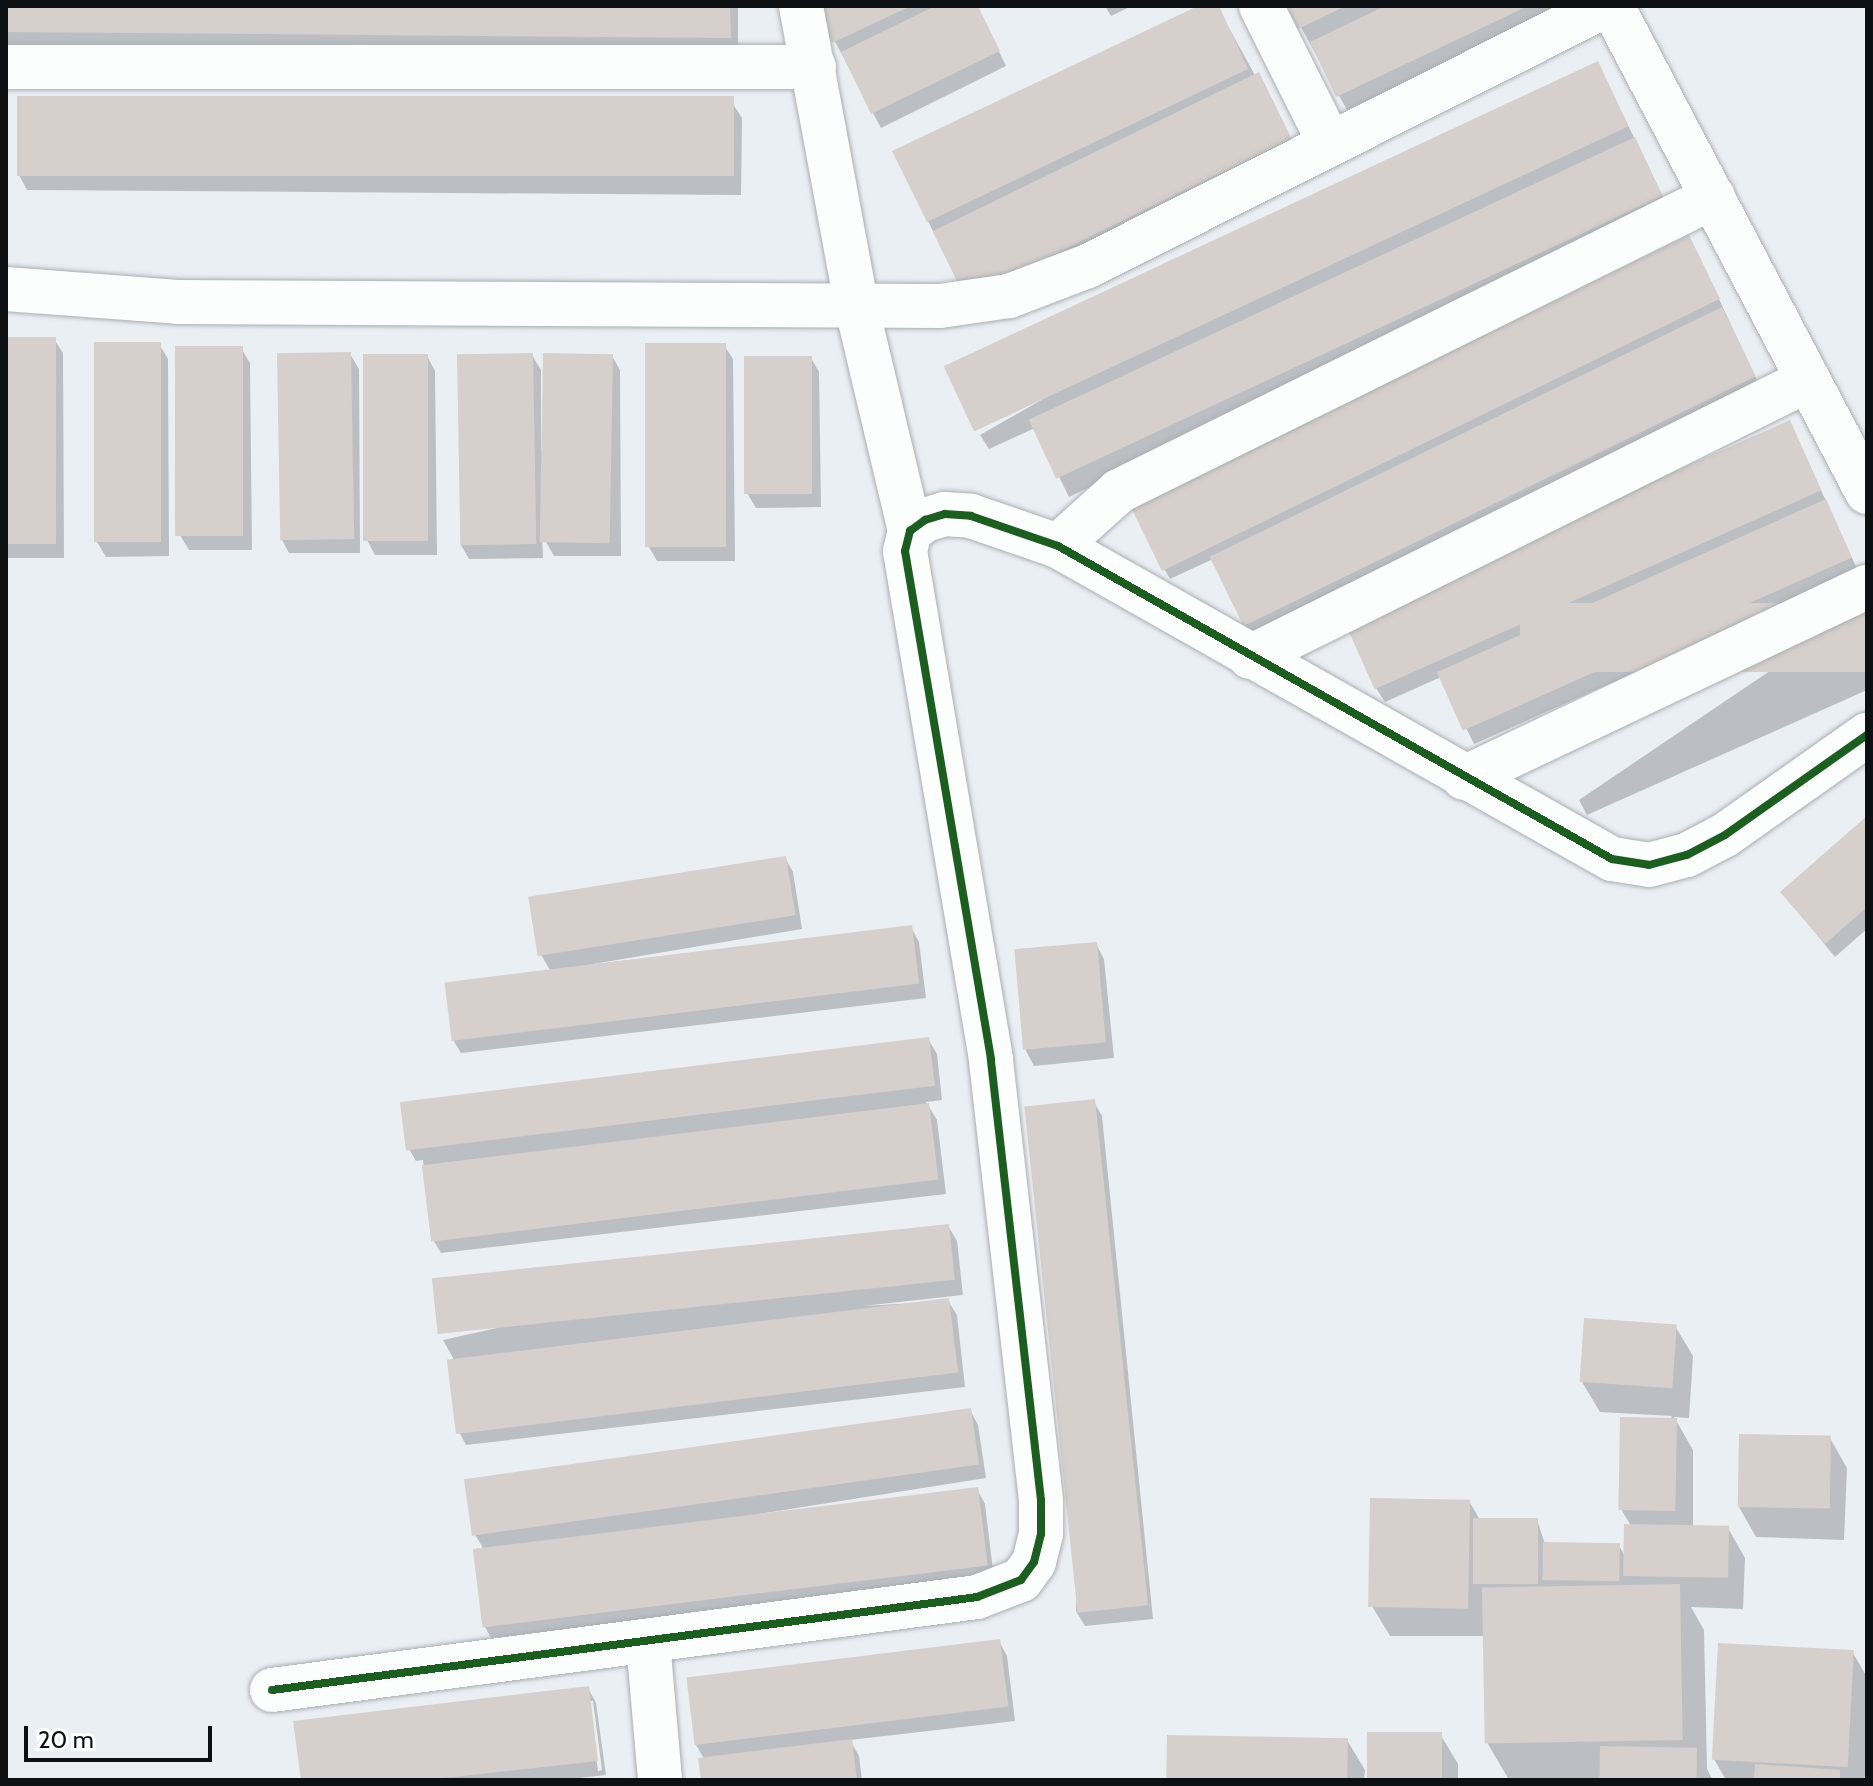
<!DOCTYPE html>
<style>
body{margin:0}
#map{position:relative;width:1873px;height:1786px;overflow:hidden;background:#eaeff4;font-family:Cabin,sans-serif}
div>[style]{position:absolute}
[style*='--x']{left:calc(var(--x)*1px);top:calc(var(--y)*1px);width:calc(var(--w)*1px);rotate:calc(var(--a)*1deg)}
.shadow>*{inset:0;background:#0003;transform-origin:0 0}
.building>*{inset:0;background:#d6cfcc;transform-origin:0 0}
.roads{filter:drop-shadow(0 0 2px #aaaeb2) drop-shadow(0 0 2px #aaaeb2)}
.street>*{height:44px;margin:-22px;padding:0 22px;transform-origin:22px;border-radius:22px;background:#fcfdfd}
.cycleway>*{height:8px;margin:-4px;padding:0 4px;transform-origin:4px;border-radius:4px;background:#1b5e20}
span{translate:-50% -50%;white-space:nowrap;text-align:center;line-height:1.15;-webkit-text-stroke:6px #fff;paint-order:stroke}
.frame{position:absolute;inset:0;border:8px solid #0d1013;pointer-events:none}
.scale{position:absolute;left:24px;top:1726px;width:188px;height:36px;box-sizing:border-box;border:4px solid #0d1013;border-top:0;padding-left:10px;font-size:24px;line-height:28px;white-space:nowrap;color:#0d1013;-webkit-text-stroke:6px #fff;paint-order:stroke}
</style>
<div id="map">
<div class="shadow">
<div style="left:6px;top:6px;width:732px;height:40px"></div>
<div style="clip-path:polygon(816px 6px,977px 6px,1006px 66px,881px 128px)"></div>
<div style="clip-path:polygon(1105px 6px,1132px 6px,1111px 16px)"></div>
<div style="clip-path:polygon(1203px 6px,1217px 6px,1298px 154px,964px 295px,928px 221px)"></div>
<div style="clip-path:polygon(1289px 6px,1567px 6px,1347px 110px)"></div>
<div style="clip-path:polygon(1605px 78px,1670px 211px,1069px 497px,1035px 428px,989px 449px,980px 435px)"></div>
<div style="clip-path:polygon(733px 104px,742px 118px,741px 195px,27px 190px,19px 175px)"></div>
<div style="clip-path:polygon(1697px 252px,1762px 391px,1250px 634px,1213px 559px,1170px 579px,1162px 565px)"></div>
<div style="clip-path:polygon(6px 339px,54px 339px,63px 353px,64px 558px,6px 558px)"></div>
<div style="clip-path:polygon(159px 344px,168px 359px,169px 556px,106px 557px,97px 542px)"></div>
<div style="clip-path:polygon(724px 345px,733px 359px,735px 561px,657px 561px,649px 547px)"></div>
<div style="clip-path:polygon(241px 348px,250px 363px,252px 550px,189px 550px,180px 535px)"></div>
<div style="clip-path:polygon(350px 354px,359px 369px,360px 553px,289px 553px,281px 538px)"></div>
<div style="clip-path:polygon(532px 355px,541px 370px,541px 450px,612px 356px,620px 370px,621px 556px,554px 556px,542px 535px,543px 558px,469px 559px,461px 545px)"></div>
<div style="clip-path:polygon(427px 356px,435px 371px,437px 555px,375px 555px,367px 540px)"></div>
<div style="clip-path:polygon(811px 358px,819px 372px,821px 507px,756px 508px,747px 493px)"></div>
<div style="clip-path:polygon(1797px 438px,1859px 573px,1474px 744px,1441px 677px,1385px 702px,1376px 688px)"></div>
<div style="clip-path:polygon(1867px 605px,1867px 690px,1587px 815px,1579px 800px)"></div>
<div style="clip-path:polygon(1867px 819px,1867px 929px,1835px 957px,1782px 892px)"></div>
<div style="clip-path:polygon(785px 858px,793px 872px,802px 929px,587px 965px,911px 927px,919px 942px,926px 998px,461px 1053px,452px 1038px,550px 970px,540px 953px)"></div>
<div style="clip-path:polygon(1096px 944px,1104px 959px,1114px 1058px,1034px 1066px,1026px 1051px,1016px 952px)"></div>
<div style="clip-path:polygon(928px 1039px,937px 1054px,942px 1100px,926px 1102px,937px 1120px,946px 1194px,441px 1253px,432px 1238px,423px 1160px,416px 1161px,408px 1147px)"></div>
<div style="clip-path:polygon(1094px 1102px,1102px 1116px,1153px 1619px,1085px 1626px,1076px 1611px)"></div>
<div style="clip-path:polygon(948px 1226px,957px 1241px,963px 1295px,863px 1306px,948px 1301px,957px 1315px,965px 1387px,466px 1445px,458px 1430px,453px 1358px,443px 1340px)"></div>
<div style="clip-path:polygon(1675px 1326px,1693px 1356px,1689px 1418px,1674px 1417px,1693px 1450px,1693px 1527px,1728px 1528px,1745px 1558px,1743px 1609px,1691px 1607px,1704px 1630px,1707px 1769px,1713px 1780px,1509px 1780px,1488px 1744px,1485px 1636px,1390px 1636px,1372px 1606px,1469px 1501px,1480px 1520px,1537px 1520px,1545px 1544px,1619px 1546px,1625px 1556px,1631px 1526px,1621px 1509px,1672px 1416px,1600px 1412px,1582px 1382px)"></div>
<div style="clip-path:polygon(970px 1410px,978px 1425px,986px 1478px,752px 1515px,977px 1489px,985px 1504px,994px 1579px,491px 1638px,483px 1623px,482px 1546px,475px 1535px)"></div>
<div style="clip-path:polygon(1830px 1438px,1847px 1468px,1844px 1540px,1756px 1537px,1739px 1507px)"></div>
<div style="clip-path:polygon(999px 1641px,1007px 1656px,1015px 1721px,850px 1740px,859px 1756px,862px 1780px,703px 1780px,704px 1759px,695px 1743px,688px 1678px)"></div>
<div style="clip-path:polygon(1853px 1653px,1867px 1677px,1867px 1780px,1726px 1780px,1714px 1759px)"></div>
<div style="clip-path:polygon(evenodd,588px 1688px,596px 1703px,606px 1775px,561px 1780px,303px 1780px,588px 1688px,589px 1701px,593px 1701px,602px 1770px,598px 1771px,589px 1701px)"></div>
<div style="clip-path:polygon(1440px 1734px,1458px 1764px,1458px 1780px,1370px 1780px)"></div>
<div style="clip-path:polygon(1347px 1740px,1365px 1770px,1364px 1780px,1169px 1780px)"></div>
</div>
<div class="building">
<div style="clip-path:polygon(6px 6px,730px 6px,731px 38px,6px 32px)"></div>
<div style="clip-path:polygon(813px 6px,911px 6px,832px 43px)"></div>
<div style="clip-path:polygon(935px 6px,978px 6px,1000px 51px,871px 114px,841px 52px)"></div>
<div style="clip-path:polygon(1198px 6px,1219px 6px,1248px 69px,927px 222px,892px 151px)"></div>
<div style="clip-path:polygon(1287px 6px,1346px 6px,1298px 29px)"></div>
<div style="clip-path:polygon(1385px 6px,1528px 6px,1336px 97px,1310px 42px)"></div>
<div style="left:1598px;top:61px;width:72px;height:722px;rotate:65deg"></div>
<div style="left:1259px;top:72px;width:74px;height:363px;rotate:64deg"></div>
<div style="left:17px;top:96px;width:717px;height:80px"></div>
<div style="left:1635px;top:137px;width:65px;height:669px;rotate:65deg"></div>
<div style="left:1689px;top:235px;width:71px;height:621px;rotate:64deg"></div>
<div style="left:1722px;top:307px;width:77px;height:570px;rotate:64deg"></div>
<div style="left:6px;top:337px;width:50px;height:207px"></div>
<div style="left:161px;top:342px;width:200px;height:67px;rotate:90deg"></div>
<div style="left:645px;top:343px;width:81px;height:204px"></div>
<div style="left:175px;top:346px;width:68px;height:190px"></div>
<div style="left:351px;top:352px;width:187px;height:74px;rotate:89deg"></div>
<div style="left:533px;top:353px;width:191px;height:76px;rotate:89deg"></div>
<div style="left:543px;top:353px;width:70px;height:189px;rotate:1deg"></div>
<div style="left:363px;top:354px;width:65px;height:187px"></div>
<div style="left:744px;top:356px;width:68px;height:138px"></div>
<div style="left:1790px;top:420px;width:77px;height:489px;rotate:66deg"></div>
<div style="left:1826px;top:499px;width:64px;height:426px;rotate:66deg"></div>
<div style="left:1867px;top:603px;width:69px;height:347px;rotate:90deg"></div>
<div style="clip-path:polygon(1867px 816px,1867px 907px,1825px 944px,1780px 892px)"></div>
<div style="left:786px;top:856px;width:60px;height:261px;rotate:81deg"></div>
<div style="left:912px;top:925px;width:59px;height:471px;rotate:83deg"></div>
<div style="left:1097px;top:942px;width:101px;height:83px;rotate:85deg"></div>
<div style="left:929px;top:1037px;width:49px;height:533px;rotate:83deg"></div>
<div style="left:1095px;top:1099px;width:509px;height:71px;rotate:84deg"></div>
<div style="left:929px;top:1103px;width:77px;height:511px;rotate:83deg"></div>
<div style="left:949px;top:1224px;width:56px;height:520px;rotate:84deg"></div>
<div style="left:949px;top:1298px;width:75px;height:506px;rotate:83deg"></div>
<div style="left:1584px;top:1318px;width:93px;height:64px;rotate:4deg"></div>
<div style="left:971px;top:1408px;width:57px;height:512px;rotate:82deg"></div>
<div style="left:1620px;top:1417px;width:57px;height:93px;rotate:1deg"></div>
<div style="left:1739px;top:1434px;width:92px;height:73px;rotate:1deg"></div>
<div style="left:978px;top:1487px;width:79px;height:509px;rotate:83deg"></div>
<div style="left:1370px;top:1498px;width:100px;height:109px;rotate:1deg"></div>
<div style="left:1473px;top:1518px;width:65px;height:66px"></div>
<div style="left:1624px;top:1524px;width:105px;height:52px;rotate:1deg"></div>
<div style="left:1543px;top:1542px;width:77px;height:38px;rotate:1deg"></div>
<div style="left:1680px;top:1584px;width:156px;height:198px;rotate:89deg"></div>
<div style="left:1000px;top:1639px;width:68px;height:316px;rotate:83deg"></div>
<div style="left:1718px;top:1643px;width:136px;height:117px;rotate:3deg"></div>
<div style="clip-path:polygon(589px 1686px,598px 1761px,425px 1780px,301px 1780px,293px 1721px)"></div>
<div style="left:1367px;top:1732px;width:75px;height:48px"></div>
<div style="left:1167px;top:1735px;width:181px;height:45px;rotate:1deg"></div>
<div style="clip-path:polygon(852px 1739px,857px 1780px,701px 1780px,698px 1758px)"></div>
<div style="left:1600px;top:1746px;width:97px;height:34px;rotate:1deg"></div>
<div style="clip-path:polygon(1755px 1764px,1840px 1770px,1840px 1780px,1754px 1780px)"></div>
</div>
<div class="roads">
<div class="street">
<div style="--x:801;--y:6;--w:303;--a:79.5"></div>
<div style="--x:856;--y:304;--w:233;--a:76.6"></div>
<div style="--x:1261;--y:6;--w:154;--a:63.4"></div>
<div style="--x:1612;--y:6;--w:549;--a:62.31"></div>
<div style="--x:6;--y:67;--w:808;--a:0"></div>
<div style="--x:6;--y:289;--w:172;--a:4.3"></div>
<div style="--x:178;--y:302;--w:762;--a:0.3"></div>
<div style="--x:940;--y:306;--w:70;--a:-8.2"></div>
<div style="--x:1009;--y:296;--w:85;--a:-20.8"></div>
<div style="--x:1088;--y:266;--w:579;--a:-26.7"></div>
<div style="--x:1058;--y:546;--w:82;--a:-42"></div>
<div style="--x:1119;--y:491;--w:663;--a:-26.33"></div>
<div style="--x:1250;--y:657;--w:623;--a:-26.4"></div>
<div style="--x:1464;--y:778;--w:446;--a:-25.4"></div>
<div style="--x:648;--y:1642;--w:139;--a:85"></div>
<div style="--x:272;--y:1690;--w:711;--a:-7.51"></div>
<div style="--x:977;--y:1597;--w:47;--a:-21.1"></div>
<div style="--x:1021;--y:1580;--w:22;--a:-54"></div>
<div style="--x:1034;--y:1562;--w:29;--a:-76"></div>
<div style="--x:1041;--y:1534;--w:34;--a:-90"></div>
<div style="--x:1041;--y:1500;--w:444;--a:-96.5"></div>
<div style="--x:991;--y:1059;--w:515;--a:-99.61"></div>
<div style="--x:905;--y:551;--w:21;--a:-76"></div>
<div style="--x:910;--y:531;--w:19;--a:-36"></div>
<div style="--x:925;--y:520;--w:21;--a:-17"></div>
<div style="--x:945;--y:514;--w:26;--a:4"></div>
<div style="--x:971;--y:516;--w:92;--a:19"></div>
<div style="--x:1058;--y:546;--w:636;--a:29.47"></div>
<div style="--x:1612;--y:859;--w:37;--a:9"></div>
<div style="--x:1649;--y:865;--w:39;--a:-15"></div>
<div style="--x:1687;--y:855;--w:43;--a:-27.8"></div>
<div style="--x:1725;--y:835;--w:174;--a:-35.2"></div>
</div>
</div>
<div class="cycleway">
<div style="--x:272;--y:1690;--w:711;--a:-7.51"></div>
<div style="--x:977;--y:1597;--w:47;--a:-21.1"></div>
<div style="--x:1021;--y:1580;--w:22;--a:-54"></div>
<div style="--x:1034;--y:1562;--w:29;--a:-76"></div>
<div style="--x:1041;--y:1534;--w:34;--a:-90"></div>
<div style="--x:1041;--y:1500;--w:444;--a:-96.5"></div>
<div style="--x:991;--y:1059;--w:515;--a:-99.61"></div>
<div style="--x:905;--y:551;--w:21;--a:-76"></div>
<div style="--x:910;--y:531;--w:19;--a:-36"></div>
<div style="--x:925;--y:520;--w:21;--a:-17"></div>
<div style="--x:945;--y:514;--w:26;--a:4"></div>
<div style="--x:971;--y:516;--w:92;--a:19"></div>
<div style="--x:1058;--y:546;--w:636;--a:29.47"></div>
<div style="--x:1612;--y:859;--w:37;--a:9"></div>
<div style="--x:1649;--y:865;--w:39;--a:-15"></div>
<div style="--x:1687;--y:855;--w:43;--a:-27.8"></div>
<div style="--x:1725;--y:835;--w:174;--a:-35.2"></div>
</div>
<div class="frame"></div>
<div class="scale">20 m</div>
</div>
